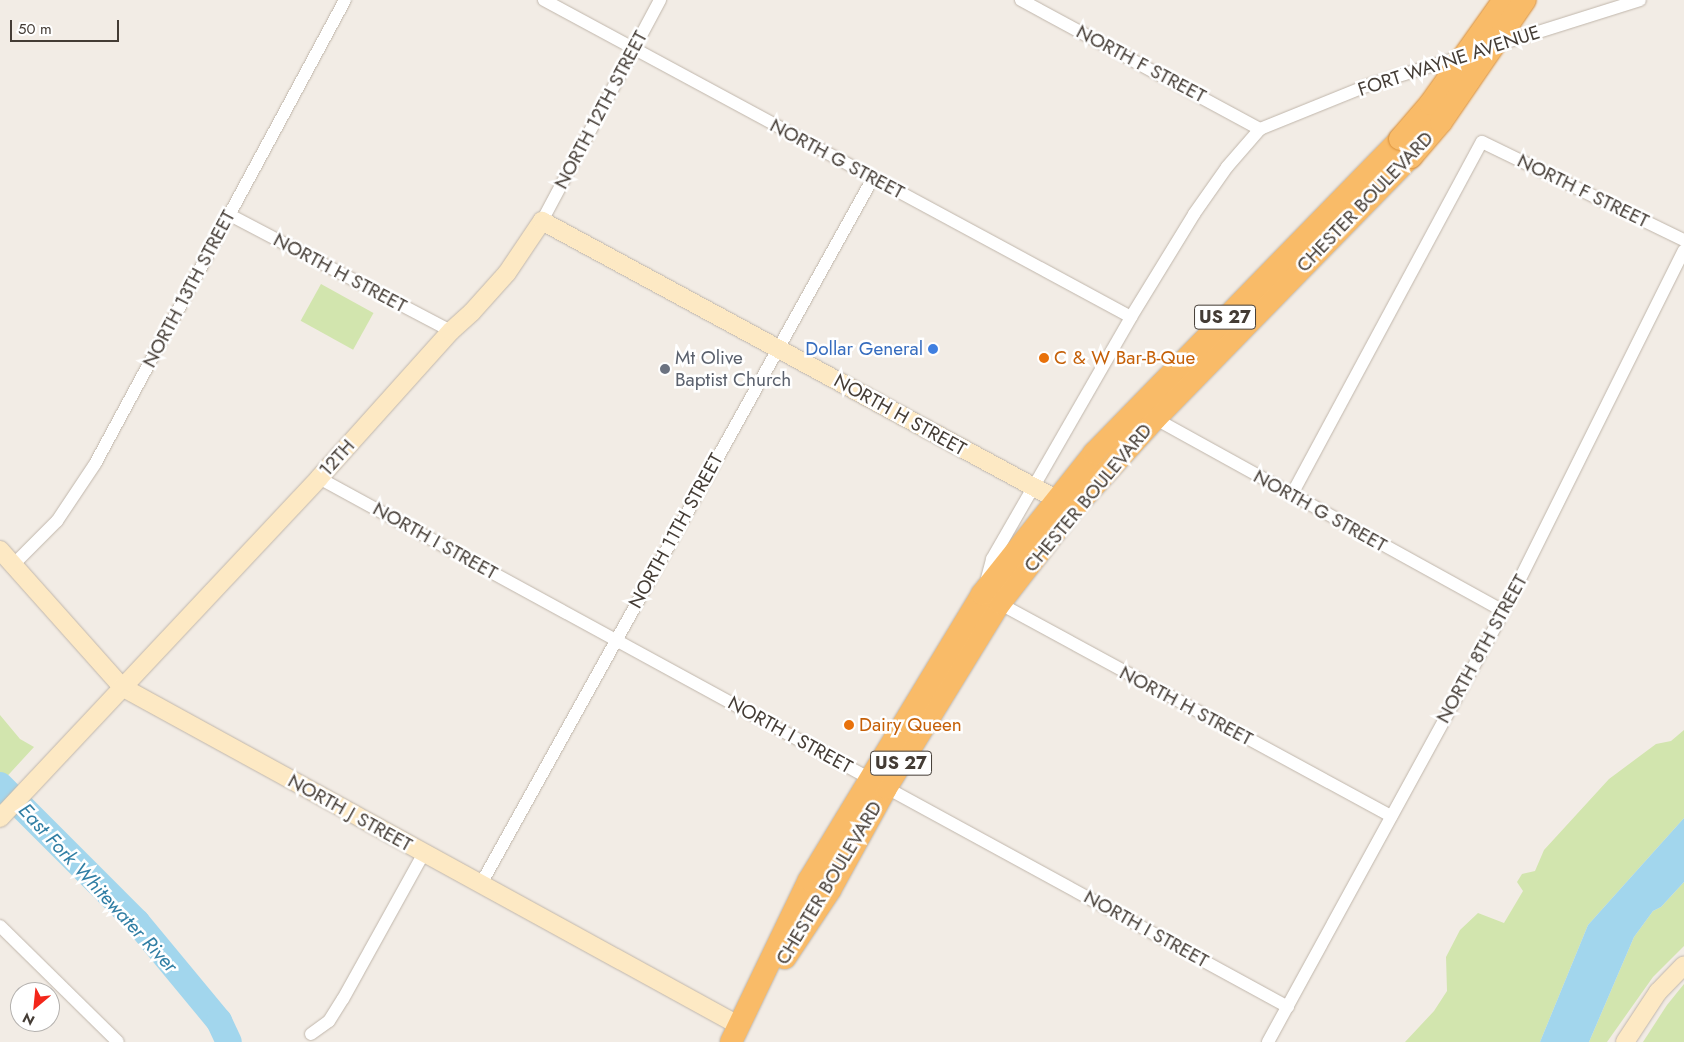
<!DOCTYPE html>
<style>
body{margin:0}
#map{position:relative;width:1684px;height:1042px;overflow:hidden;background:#f2ece5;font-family:Jost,sans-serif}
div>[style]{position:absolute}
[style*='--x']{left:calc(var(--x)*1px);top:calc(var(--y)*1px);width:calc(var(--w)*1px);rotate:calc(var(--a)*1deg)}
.green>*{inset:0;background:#d2e5ae;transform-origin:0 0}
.water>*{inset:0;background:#a2d6ed}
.river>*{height:26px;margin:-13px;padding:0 13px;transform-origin:13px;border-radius:13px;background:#a2d6ed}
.roads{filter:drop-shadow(0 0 1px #c0b6ab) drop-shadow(0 0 1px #c0b6ab)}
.street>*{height:12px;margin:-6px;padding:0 6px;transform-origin:6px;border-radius:6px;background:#fff}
.secondary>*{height:18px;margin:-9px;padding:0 9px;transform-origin:9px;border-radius:9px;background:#fde9c4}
.highway>*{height:22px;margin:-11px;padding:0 11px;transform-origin:11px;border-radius:11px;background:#f9bb68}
.bridges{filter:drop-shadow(0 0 1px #d88e38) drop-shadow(0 0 1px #d88e38)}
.highway-bridge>*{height:22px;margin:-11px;padding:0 11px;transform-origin:11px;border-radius:11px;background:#f9bb68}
.dots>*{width:14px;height:14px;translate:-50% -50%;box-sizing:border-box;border:2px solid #fff;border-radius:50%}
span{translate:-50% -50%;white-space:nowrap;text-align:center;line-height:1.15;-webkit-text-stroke:5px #fff;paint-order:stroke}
.shield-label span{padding:1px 4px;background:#fff;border:1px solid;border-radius:4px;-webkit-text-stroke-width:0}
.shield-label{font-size:18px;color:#443c35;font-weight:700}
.street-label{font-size:19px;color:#443c35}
.shop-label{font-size:19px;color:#366cbe}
.right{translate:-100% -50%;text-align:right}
.worship-label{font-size:19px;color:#5b616d}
.left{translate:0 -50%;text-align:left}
.food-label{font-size:19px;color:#c56008}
.water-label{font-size:20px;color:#307ea4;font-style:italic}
.north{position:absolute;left:10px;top:982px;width:50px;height:50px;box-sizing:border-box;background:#fff;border:1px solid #b4b1ae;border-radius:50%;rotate:208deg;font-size:14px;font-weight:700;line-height:20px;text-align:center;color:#443c35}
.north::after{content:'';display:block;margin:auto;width:18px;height:22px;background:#f3261a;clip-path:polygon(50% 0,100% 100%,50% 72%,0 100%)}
.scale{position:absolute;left:10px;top:20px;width:109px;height:22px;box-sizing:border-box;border:2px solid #443c35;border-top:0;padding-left:6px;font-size:15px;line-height:18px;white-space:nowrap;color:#443c35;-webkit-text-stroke:4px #fff;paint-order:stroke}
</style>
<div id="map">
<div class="green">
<div style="left:321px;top:284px;width:60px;height:42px;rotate:29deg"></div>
<div style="clip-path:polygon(0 715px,20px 739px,34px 747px,0 784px)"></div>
<div style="clip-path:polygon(1684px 730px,1684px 818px,1588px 925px,1540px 1042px,1405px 1042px,1434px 1011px,1447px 991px,1446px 957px,1460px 930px,1478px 913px,1504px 923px,1523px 891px,1517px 882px,1522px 874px,1535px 871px,1544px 850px,1609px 779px,1656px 744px,1671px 741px)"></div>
<div style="clip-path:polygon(1684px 882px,1684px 946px,1653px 977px,1607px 1042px,1589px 1042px,1634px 937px,1653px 911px,1661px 907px)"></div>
<div style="clip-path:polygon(1684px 984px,1684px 1042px,1643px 1042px,1667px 1005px)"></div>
</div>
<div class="water">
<div style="clip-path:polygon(1684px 818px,1684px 882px,1661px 907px,1653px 911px,1634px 937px,1589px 1042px,1540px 1042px,1588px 925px)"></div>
</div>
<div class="river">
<div style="--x:0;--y:785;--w:194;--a:45"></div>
<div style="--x:137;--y:922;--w:129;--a:50.4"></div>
<div style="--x:219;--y:1021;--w:23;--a:65"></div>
</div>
<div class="roads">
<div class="street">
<div style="--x:544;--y:0;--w:667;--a:28.37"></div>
<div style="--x:1021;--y:0;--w:272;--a:28.4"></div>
<div style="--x:1494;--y:46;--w:153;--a:-17.5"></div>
<div style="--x:230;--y:215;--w:250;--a:27.7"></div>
<div style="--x:542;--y:221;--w:251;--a:-61.9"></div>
<div style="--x:1152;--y:417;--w:402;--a:28.9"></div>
<div style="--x:319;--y:478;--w:1104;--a:28.63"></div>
<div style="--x:1291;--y:496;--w:402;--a:-61.7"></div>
<div style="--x:1482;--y:142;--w:225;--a:25.9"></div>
<div style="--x:14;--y:564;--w:61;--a:-45"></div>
<div style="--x:57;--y:521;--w:69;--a:-56.3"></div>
<div style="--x:95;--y:464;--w:527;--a:-61.68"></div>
<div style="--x:986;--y:582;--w:24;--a:-75"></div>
<div style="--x:992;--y:559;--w:279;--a:-60.1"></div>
<div style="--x:1131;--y:317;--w:121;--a:-58.5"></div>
<div style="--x:1194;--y:214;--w:57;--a:-54.9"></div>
<div style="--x:1227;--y:167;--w:50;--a:-49"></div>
<div style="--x:1260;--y:129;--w:118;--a:-22"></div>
<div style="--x:1369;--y:85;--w:98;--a:-17.1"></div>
<div style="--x:995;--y:601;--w:451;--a:28.5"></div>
<div style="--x:481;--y:884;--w:808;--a:-60.96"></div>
<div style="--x:0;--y:926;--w:165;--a:44.5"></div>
<div style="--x:311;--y:1034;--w:22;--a:-36"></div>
<div style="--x:329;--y:1021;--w:26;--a:-58"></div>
<div style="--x:343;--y:999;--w:167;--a:-61"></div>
<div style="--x:1268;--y:1042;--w:491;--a:-61.3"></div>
<div style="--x:1504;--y:611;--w:403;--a:-63.5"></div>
</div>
<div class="secondary">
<div style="--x:0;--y:550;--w:183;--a:48.3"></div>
<div style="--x:122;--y:687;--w:705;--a:28.75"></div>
<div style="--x:0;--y:818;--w:466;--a:-46.8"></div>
<div style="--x:319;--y:478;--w:198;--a:-48.1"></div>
<div style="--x:451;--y:331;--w:28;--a:-42"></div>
<div style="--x:472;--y:312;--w:52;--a:-48.1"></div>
<div style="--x:507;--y:273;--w:63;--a:-56.1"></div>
<div style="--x:542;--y:221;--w:597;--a:28.41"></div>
<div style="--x:1625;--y:1042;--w:60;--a:-56.6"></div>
<div style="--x:1658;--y:992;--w:37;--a:-46"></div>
</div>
<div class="highway">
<div style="--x:785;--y:958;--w:82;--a:-56.5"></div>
<div style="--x:830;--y:890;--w:116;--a:-61.2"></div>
<div style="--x:886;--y:788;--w:217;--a:-58.4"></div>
<div style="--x:1000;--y:603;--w:119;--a:-52.2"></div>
<div style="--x:1073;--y:509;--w:122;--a:-47.7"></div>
<div style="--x:1155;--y:419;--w:366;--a:-45.7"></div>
<div style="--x:731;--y:1042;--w:180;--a:-64.3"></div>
<div style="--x:809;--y:880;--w:334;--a:-58.8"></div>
<div style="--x:982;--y:594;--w:180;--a:-51.5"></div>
<div style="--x:1094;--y:453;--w:438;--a:-45.7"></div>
</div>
</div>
<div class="bridges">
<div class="highway-bridge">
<div style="--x:1400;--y:139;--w:46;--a:-49.4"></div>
<div style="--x:1430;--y:104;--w:128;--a:-54.6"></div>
<div style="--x:1411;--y:157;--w:46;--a:-49.4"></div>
<div style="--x:1441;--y:122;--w:148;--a:-55.5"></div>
</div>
</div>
<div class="dots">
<div style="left:933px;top:349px;background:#3f7fe0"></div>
<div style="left:1044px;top:358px;background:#e8710a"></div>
<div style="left:665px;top:369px;background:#6b7280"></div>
<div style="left:849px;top:725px;background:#e8710a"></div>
</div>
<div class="shield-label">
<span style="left:1225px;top:317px">US 27</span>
<span style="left:901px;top:763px">US 27</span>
</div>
<div class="street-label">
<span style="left:1449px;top:61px;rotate:-18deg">FORT WAYNE AVENUE</span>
<span style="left:1141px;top:64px;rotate:28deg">NORTH F STREET</span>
<span style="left:601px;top:110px;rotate:-62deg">NORTH 12TH STREET</span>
<span style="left:837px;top:159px;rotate:28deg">NORTH G STREET</span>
<span style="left:1583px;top:191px;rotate:26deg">NORTH F STREET</span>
<span style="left:1365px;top:202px;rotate:-46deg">CHESTER BOULEVARD</span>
<span style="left:340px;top:273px;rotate:28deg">NORTH H STREET</span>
<span style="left:189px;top:289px;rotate:-62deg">NORTH 13TH STREET</span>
<span style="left:900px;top:415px;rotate:29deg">NORTH H STREET</span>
<span style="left:337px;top:458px;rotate:-48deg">12TH</span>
<span style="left:1088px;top:498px;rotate:-50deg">CHESTER BOULEVARD</span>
<span style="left:1320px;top:511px;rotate:29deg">NORTH G STREET</span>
<span style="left:676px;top:531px;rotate:-61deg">NORTH 11TH STREET</span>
<span style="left:435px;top:541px;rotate:29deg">NORTH I STREET</span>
<span style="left:1482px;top:649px;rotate:-61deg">NORTH 8TH STREET</span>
<span style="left:1186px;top:706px;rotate:28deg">NORTH H STREET</span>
<span style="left:790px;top:735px;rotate:29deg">NORTH I STREET</span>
<span style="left:350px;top:813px;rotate:29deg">NORTH J STREET</span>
<span style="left:829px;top:883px;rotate:-59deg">CHESTER BOULEVARD</span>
<span style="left:1146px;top:929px;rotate:29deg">NORTH I STREET</span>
</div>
<div class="shop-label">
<span class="right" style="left:923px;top:349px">Dollar General</span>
</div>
<div class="worship-label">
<span class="left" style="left:675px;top:369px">Mt Olive<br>Baptist Church</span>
</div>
<div class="food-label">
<span class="left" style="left:1054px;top:358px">C &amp; W Bar-B-Que</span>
<span class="left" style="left:859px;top:725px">Dairy Queen</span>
</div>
<div class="water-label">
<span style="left:98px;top:888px;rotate:47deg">East Fork Whitewater River</span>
</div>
<div class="north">N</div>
<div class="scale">50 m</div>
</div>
